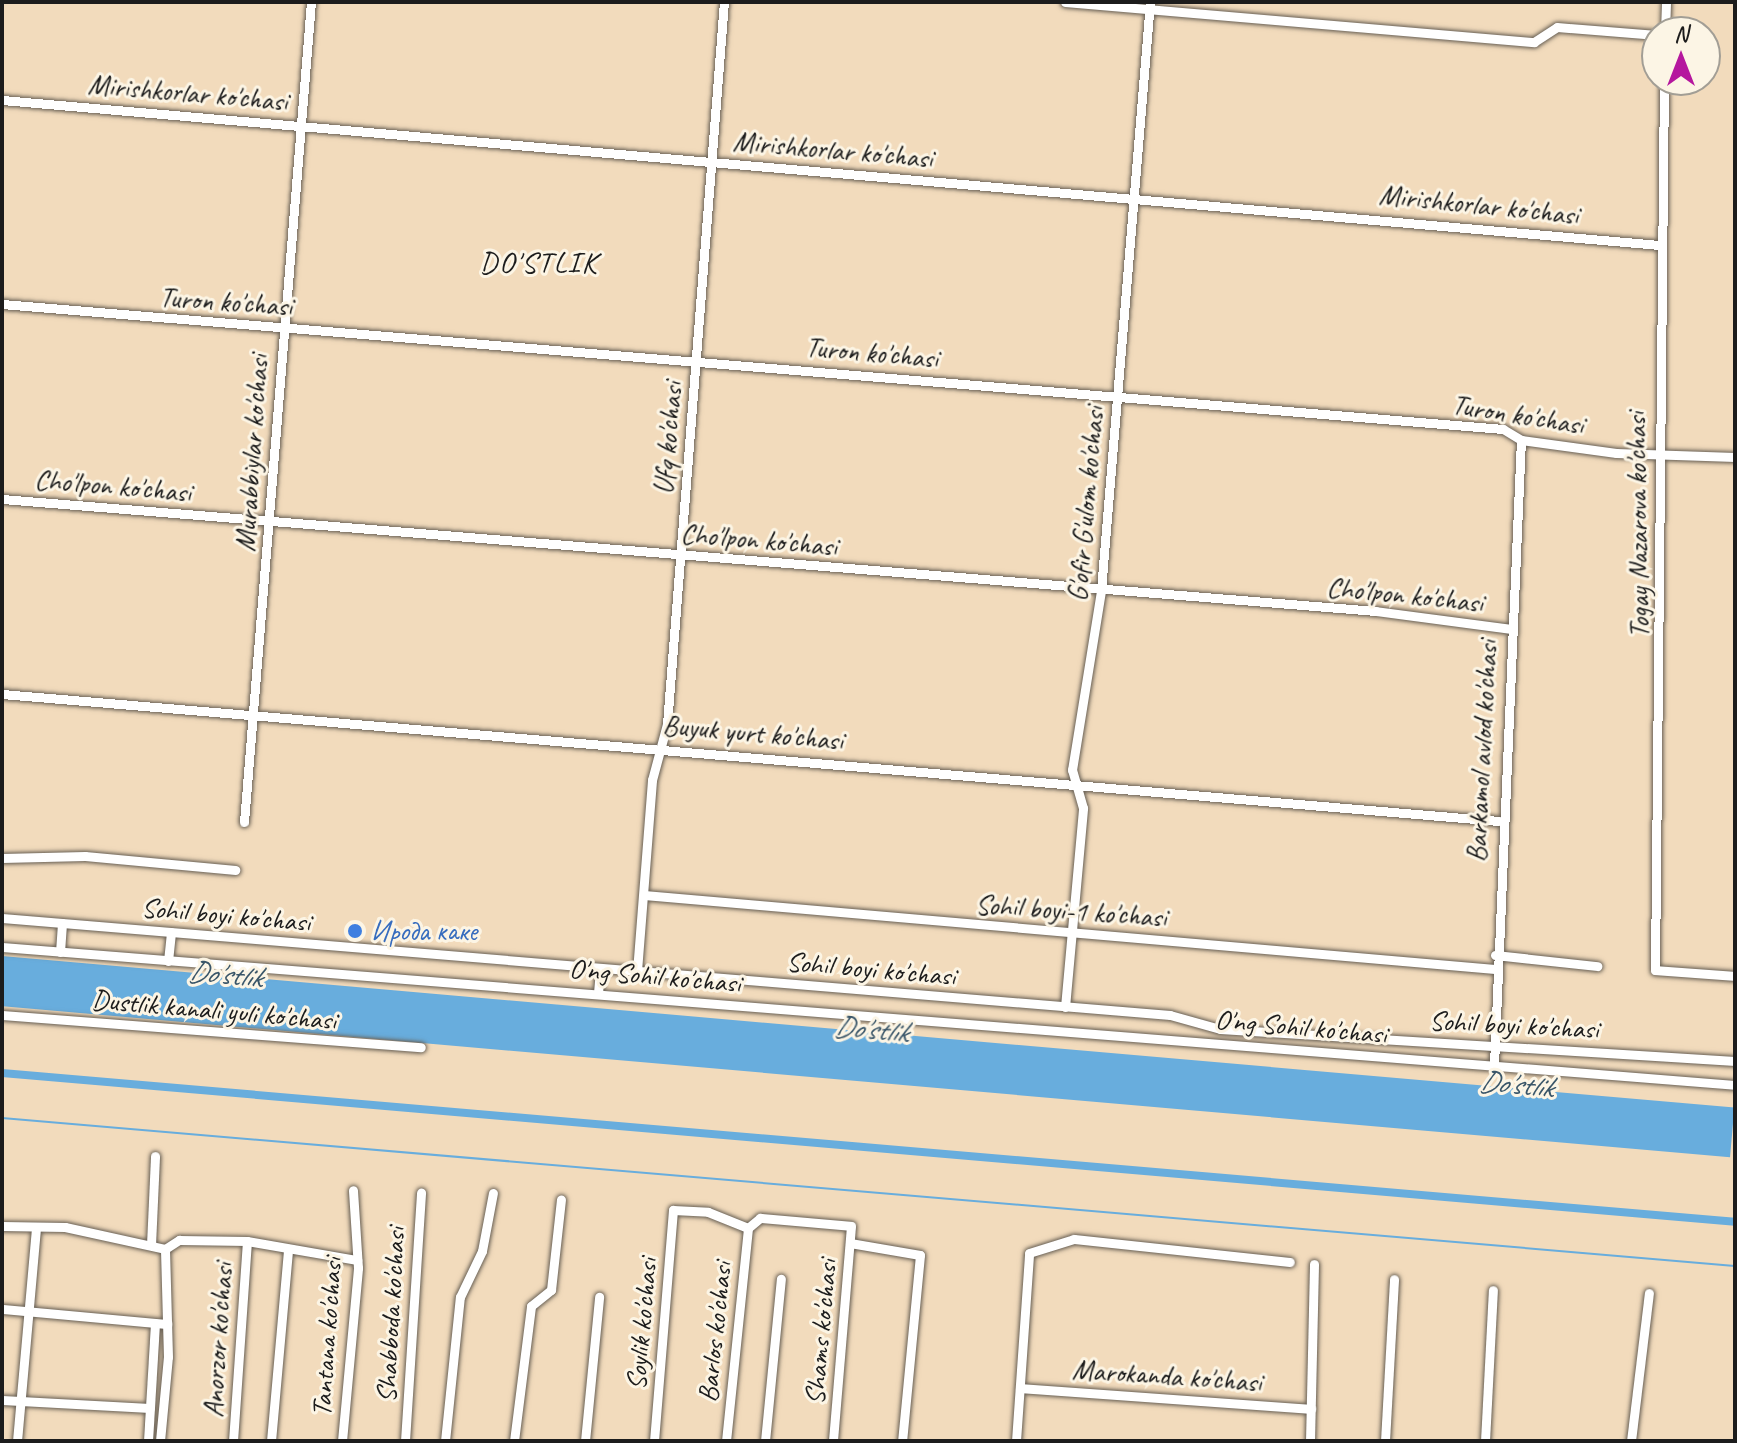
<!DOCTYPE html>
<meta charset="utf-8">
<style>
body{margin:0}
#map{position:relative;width:1737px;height:1443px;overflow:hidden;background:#f2dbbc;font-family:Caveat,sans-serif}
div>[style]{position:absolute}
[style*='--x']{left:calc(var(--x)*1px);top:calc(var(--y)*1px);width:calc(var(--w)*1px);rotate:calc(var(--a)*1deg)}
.water>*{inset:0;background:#68addd;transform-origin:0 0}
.stream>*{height:2px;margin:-1px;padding:0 1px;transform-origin:1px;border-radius:1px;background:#68addd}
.canal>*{height:8px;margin:-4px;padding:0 4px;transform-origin:4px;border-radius:4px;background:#68addd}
.roads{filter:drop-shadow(0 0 2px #675f54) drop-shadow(0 0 2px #675f54)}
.minor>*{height:9px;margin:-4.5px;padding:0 4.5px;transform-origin:4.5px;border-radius:4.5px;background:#fff}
.dots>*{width:22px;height:22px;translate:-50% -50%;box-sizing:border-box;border:4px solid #fcf5e5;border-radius:50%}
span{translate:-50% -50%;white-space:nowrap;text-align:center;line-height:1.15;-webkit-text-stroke:6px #fcf5e5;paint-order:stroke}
.street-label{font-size:28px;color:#1c1c1c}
.shop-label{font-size:28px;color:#366cbe}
.left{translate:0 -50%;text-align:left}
.neighbourhood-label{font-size:30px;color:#1c1c1c;letter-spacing:2px}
.water-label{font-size:30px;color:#3a5669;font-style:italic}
.frame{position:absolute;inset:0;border:4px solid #1c1c1c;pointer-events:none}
.north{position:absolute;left:1641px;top:16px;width:80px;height:80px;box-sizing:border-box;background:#fcf5e5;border:2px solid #a29e95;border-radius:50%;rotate:0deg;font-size:22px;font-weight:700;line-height:32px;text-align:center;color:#1c1c1c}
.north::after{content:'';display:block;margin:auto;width:28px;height:36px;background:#b5179e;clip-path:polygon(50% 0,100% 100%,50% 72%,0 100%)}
</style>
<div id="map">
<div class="water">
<div style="left:2px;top:956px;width:1739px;height:50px;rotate:5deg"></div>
</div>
<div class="stream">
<div style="--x:2;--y:1118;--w:1739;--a:4.88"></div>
</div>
<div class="canal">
<div style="--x:2;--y:1073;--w:1739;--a:4.91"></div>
</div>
<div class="roads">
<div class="minor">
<div style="--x:1065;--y:2;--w:471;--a:4.9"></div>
<div style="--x:1534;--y:42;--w:27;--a:-33"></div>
<div style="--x:1557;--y:27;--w:100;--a:4.6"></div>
<div style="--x:1665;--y:32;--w:30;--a:-88"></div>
<div style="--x:1664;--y:80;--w:890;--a:90.58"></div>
<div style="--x:1655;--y:970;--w:80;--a:4.3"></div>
<div style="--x:2;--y:100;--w:1664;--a:5"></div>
<div style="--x:2;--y:304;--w:1506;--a:4.76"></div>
<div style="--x:1503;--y:429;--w:21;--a:31"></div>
<div style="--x:1521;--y:440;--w:96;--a:7.8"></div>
<div style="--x:1616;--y:453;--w:119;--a:1.9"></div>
<div style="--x:2;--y:499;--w:1378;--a:4.66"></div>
<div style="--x:1375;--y:611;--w:137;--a:7.5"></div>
<div style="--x:2;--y:694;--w:1502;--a:4.85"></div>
<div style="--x:244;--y:822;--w:823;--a:-85.33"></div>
<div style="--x:2;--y:858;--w:83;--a:-1.4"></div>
<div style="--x:85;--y:856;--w:151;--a:5.3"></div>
<div style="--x:644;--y:895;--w:854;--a:4.97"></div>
<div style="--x:2;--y:918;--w:1172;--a:4.75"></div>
<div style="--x:1170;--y:1015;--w:52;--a:15.6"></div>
<div style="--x:1220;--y:1029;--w:516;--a:3.56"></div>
<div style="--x:2;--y:947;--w:1738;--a:4.55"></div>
<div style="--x:60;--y:952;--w:29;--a:-86"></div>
<div style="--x:1495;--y:955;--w:103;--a:6.2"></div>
<div style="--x:168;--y:961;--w:29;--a:-84"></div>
<div style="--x:637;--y:971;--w:192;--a:-85.5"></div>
<div style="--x:652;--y:780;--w:58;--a:-75"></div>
<div style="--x:667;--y:724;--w:724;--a:-85.49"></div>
<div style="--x:598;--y:993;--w:25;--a:-85"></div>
<div style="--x:1065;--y:1007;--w:200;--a:-84.8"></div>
<div style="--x:1083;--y:808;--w:40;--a:-106"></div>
<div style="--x:1072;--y:770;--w:182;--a:-80.8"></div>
<div style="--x:1101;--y:590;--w:590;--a:-85.24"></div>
<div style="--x:2;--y:1015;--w:420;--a:4.4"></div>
<div style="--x:1494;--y:1065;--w:626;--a:-87.53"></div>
<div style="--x:2;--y:1226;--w:63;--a:0.9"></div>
<div style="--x:65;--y:1227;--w:102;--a:12.4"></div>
<div style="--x:165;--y:1249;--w:17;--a:-33"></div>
<div style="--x:179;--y:1240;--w:68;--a:0.8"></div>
<div style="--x:247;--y:1241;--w:112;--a:9.8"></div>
<div style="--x:850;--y:1243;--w:71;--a:9.7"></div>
<div style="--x:920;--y:1255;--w:187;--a:95.5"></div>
<div style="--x:151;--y:1245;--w:89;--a:-87.4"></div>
<div style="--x:2;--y:1309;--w:166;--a:5.2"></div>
<div style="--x:1020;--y:1388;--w:292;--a:4.1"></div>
<div style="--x:2;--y:1400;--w:148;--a:3.1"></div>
<div style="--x:17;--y:1441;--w:213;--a:-84.9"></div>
<div style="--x:148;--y:1441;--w:118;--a:-86.6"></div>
<div style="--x:160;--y:1441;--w:84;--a:-84.6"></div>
<div style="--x:168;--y:1357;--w:108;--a:-91.6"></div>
<div style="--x:233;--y:1441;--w:200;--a:-86"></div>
<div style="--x:271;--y:1441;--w:193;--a:-84.9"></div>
<div style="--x:342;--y:1441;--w:174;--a:-84.7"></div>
<div style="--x:358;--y:1268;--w:78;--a:-93.7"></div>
<div style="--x:405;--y:1441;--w:249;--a:-86.3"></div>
<div style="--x:445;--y:1441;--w:145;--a:-84.1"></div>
<div style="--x:460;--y:1297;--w:51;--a:-64.4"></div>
<div style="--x:482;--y:1251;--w:59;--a:-79.3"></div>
<div style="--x:514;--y:1441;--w:136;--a:-82.8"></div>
<div style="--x:531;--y:1306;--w:26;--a:-39"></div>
<div style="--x:551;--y:1290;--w:91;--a:-83.7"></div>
<div style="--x:585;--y:1441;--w:145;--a:-84.4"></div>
<div style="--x:654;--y:1441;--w:232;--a:-85.3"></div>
<div style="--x:673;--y:1210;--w:35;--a:3"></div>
<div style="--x:708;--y:1212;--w:43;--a:21.8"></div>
<div style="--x:748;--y:1228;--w:16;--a:-40"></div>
<div style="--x:760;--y:1218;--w:91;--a:5"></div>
<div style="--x:851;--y:1226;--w:216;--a:94.8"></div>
<div style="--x:726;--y:1441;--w:214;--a:-84.1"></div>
<div style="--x:765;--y:1441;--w:163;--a:-84.4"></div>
<div style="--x:1016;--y:1441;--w:188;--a:-86"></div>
<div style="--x:1029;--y:1253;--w:47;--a:-17.3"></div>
<div style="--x:1074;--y:1239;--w:217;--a:6.1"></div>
<div style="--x:1310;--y:1441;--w:177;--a:-88.7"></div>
<div style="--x:1385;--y:1441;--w:162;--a:-86.8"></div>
<div style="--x:1485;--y:1441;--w:151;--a:-87"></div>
<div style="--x:1631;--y:1441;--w:149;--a:-83.1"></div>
</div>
</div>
<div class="dots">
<div style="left:355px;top:931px;background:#3f7fe0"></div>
</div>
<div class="street-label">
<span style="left:188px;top:93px;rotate:5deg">Mirishkorlar ko'chasi</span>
<span style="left:833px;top:150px;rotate:5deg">Mirishkorlar ko'chasi</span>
<span style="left:1479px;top:205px;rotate:6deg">Mirishkorlar ko'chasi</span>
<span style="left:226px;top:302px;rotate:4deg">Turon ko'chasi</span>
<span style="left:872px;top:353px;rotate:5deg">Turon ko'chasi</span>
<span style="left:1518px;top:415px;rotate:9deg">Turon ko'chasi</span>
<span style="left:668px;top:438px;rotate:-85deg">Ufq ko'chasi</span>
<span style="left:252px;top:453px;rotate:-86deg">Murabbiylar ko'chasi</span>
<span style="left:113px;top:486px;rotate:5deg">Cho'lpon ko'chasi</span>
<span style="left:1086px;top:504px;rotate:-85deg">G'ofir G'ulom ko'chasi</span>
<span style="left:1638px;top:525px;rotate:-91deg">Togay Nazarova ko'chasi</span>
<span style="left:759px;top:540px;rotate:5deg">Cho'lpon ko'chasi</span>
<span style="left:1405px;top:595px;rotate:6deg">Cho'lpon ko'chasi</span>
<span style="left:753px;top:733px;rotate:5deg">Buyuk yurt ko'chasi</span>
<span style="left:1482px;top:751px;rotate:-87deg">Barkamol avlod ko'chasi</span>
<span style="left:1071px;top:911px;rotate:4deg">Sohil boyi-1 ko'chasi</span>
<span style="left:226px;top:915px;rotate:5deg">Sohil boyi ko'chasi</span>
<span style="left:871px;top:969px;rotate:5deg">Sohil boyi ko'chasi</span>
<span style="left:655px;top:976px;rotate:5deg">O'ng Sohil ko'chasi</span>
<span style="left:214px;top:1010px;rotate:5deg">Dustlik kanali yuli ko'chasi</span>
<span style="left:1514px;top:1025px;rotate:3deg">Sohil boyi ko'chasi</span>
<span style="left:1301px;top:1027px;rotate:5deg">O'ng Sohil ko'chasi</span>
<span style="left:391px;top:1315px;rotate:-87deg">Shabboda ko'chasi</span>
<span style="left:642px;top:1324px;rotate:-85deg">Soylik ko'chasi</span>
<span style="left:715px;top:1332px;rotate:-84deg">Barlos ko'chasi</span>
<span style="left:821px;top:1332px;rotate:-85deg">Shams ko'chasi</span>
<span style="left:327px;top:1337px;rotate:-86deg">Tantana ko'chasi</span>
<span style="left:218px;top:1340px;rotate:-86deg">Anorzor ko'chasi</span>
<span style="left:1167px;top:1376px;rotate:4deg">Marokanda ko'chasi</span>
</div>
<div class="shop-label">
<span class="left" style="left:371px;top:931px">Ирода каке</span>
</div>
<div class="neighbourhood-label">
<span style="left:539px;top:262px">DO'STLIK</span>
</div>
<div class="water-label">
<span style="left:225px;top:974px;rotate:5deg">Do'stlik</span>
<span style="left:871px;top:1029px;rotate:5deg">Do'stlik</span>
<span style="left:1516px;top:1084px;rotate:5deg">Do'stlik</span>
</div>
<div class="frame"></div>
<div class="north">N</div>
</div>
